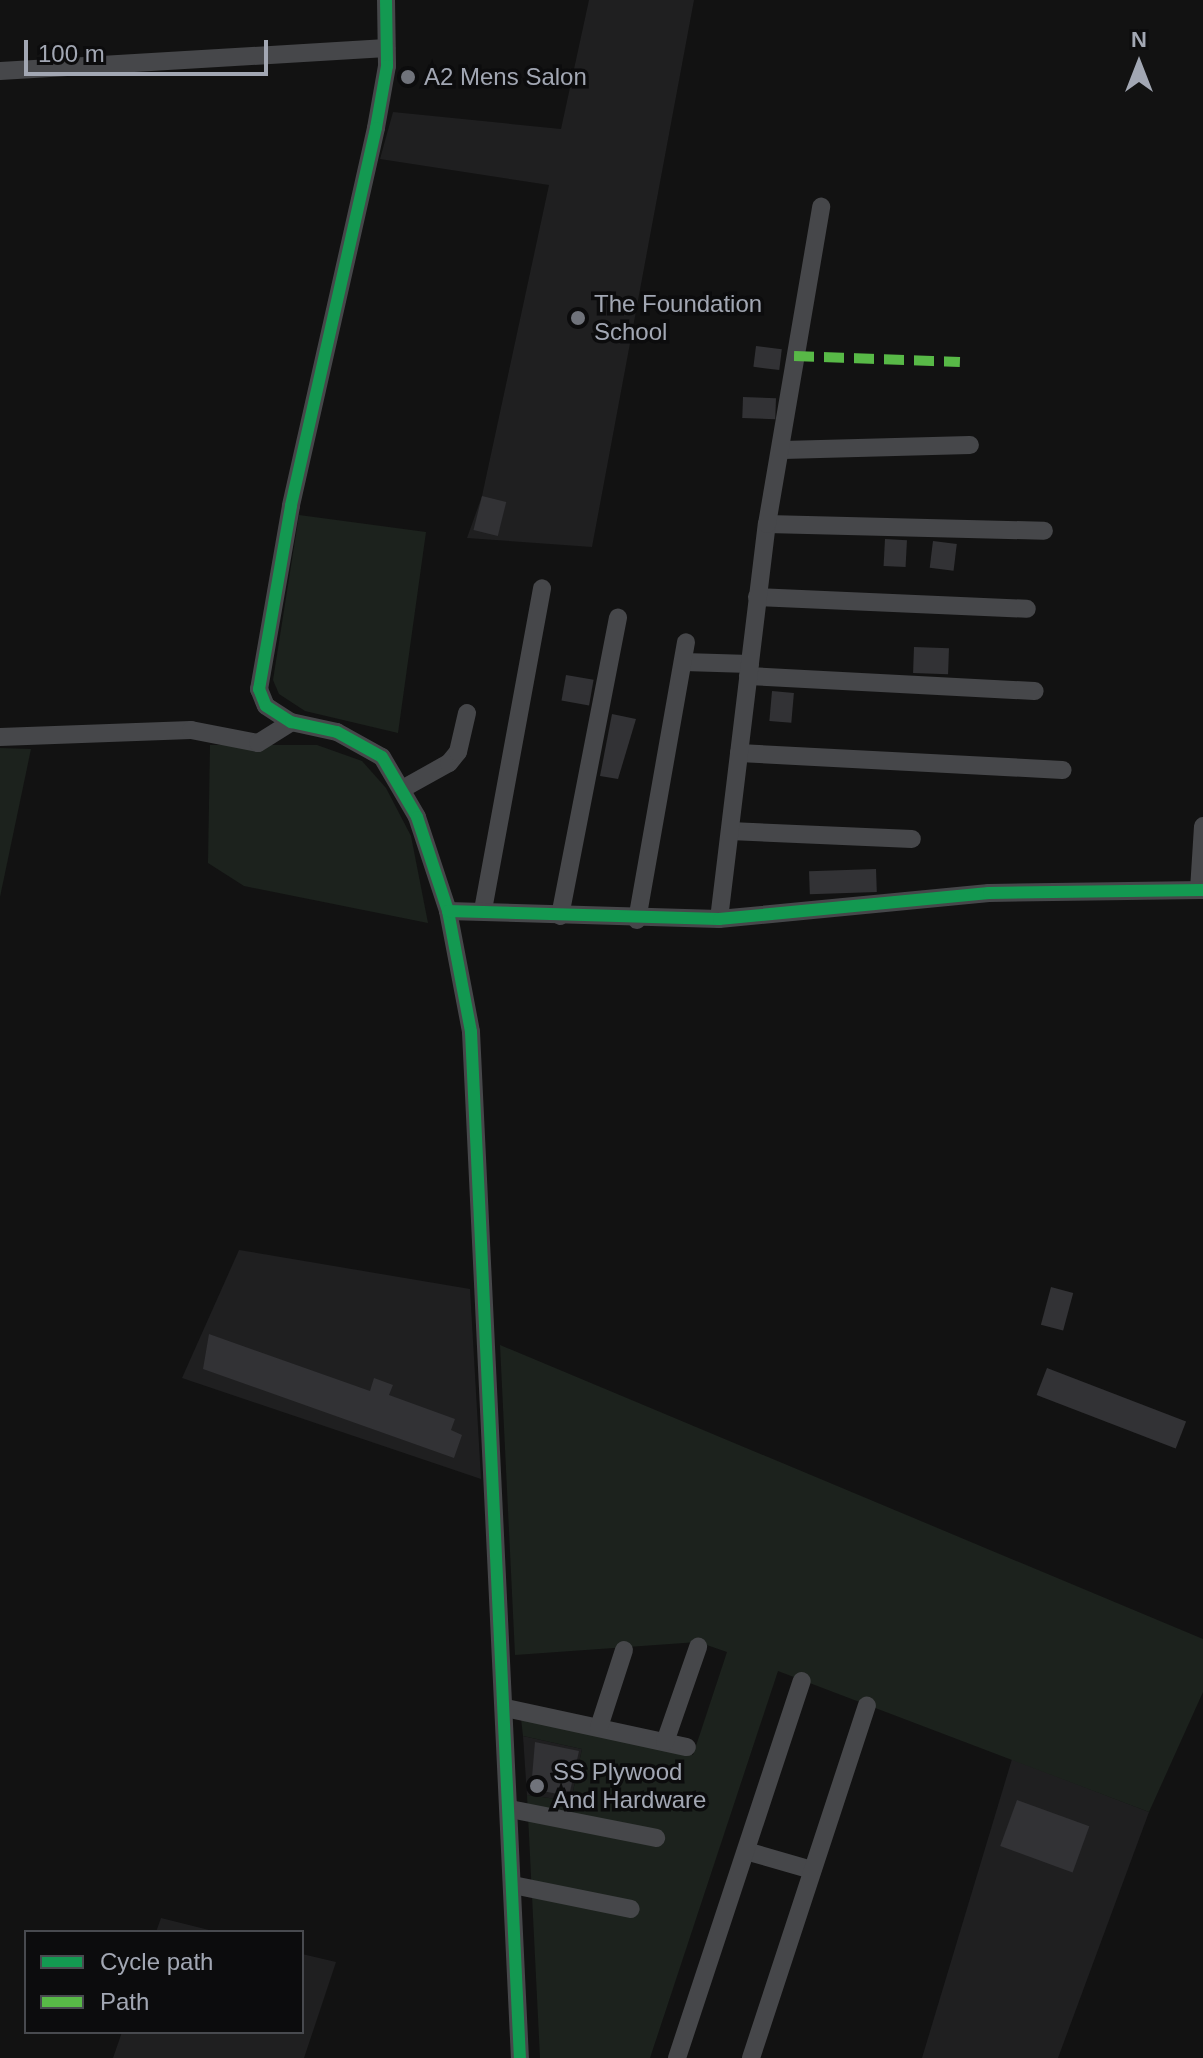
<!DOCTYPE html>
<style>
body{margin:0}
#map{position:relative;width:1203px;height:2058px;overflow:hidden;background:#121212;font-family:Arial,sans-serif}
div>[style]{position:absolute}
[style*='--x']{left:calc(var(--x)*1px);top:calc(var(--y)*1px);width:calc(var(--w)*1px);rotate:calc(var(--a)*1deg)}
.built>*{inset:0;background:#1f1f20}
.green>*{inset:0;background:#1c221d}
.building>*{inset:0;background:#323235;transform-origin:0 0}
.minor>*{height:18px;margin:-9px;padding:0 9px;transform-origin:9px;border-radius:9px;background:#46474a}
.quiet>*{height:10px;margin-top:-5px;transform-origin:0;background:repeating-linear-gradient(90deg,#58b947 0 20px,transparent 0 30px)}
.cycleway>*{height:12px;margin:-6px;padding:0 6px;transform-origin:6px;border-radius:6px;background:#139951}
.dots>*{width:22px;height:22px;translate:-50% -50%;box-sizing:border-box;border:4px solid #0c0c0d;border-radius:50%}
span{translate:-50% -50%;white-space:nowrap;text-align:center;line-height:1.15;-webkit-text-stroke:7px #0c0c0d;paint-order:stroke}
.poi-label{font-size:24px;color:#a2a7b3}
.left{translate:0 -50%;text-align:left}
.legend{position:absolute;left:24px;top:1930px;width:280px;height:104px;box-sizing:border-box;background:#0c0c0d;border:2px solid #484a4f;margin:0;padding:10px 14px;list-style:none;font-size:24px;color:#a2a7b3}
.legend li{display:flex;align-items:center;gap:16px;height:40px}
.legend b{width:40px;border:2px solid #484a4f}
.north{position:absolute;left:1099px;top:24px;width:80px;height:80px;-webkit-text-stroke:6px #0c0c0d;paint-order:stroke;rotate:0deg;font-size:22px;font-weight:700;line-height:32px;text-align:center;color:#a2a7b3}
.north::after{content:'';display:block;margin:auto;width:28px;height:36px;background:#a2a7b3;clip-path:polygon(50% 0,100% 100%,50% 72%,0 100%)}
.scale{position:absolute;left:24px;top:40px;width:244px;height:36px;box-sizing:border-box;border:4px solid #a2a7b3;border-top:0;padding-left:10px;font-size:24px;line-height:28px;white-space:nowrap;color:#a2a7b3;-webkit-text-stroke:6px #0c0c0d;paint-order:stroke}
</style>
<div id="map">
<div class="built">
<div style="clip-path:polygon(589px 0,694px 0,592px 547px,467px 538px,482px 496px,549px 185px,380px 159px,393px 112px,561px 129px)"></div>
<div style="clip-path:polygon(239px 1250px,470px 1289px,481px 1479px,182px 1378px)"></div>
<div style="clip-path:polygon(523px 1736px,582px 1749px,571px 1801px,527px 1795px)"></div>
<div style="clip-path:polygon(1012px 1759px,1149px 1812px,1058px 2058px,922px 2058px)"></div>
<div style="clip-path:polygon(161px 1918px,217px 1932px,156px 1932px)"></div>
<div style="clip-path:polygon(302px 1954px,336px 1962px,304px 2058px,113px 2058px,122px 2032px,302px 2032px)"></div>
</div>
<div class="green">
<div style="clip-path:polygon(299px 515px,426px 532px,398px 733px,305px 711px,279px 694px,273px 680px)"></div>
<div style="clip-path:polygon(210px 745px,317px 745px,362px 761px,386px 788px,411px 836px,428px 923px,244px 886px,208px 863px)"></div>
<div style="clip-path:polygon(0 748px,31px 749px,0 897px)"></div>
<div style="clip-path:polygon(500px 1345px,1203px 1639px,1203px 1692px,1149px 1812px,778px 1671px,650px 2058px,540px 2058px,527px 1795px,571px 1801px,582px 1749px,523px 1736px,521px 1718px,693px 1755px,727px 1652px,698px 1642px,515px 1655px)"></div>
</div>
<div class="building">
<div style="left:756px;top:346px;width:26px;height:21px;rotate:7deg"></div>
<div style="left:743px;top:397px;width:33px;height:21px;rotate:2deg"></div>
<div style="left:482px;top:496px;width:25px;height:35px;rotate:14deg"></div>
<div style="left:885px;top:539px;width:22px;height:27px;rotate:3deg"></div>
<div style="left:933px;top:541px;width:24px;height:27px;rotate:7deg"></div>
<div style="left:914px;top:647px;width:35px;height:26px;rotate:2deg"></div>
<div style="left:566px;top:675px;width:28px;height:26px;rotate:10deg"></div>
<div style="left:772px;top:691px;width:22px;height:30px;rotate:5deg"></div>
<div style="clip-path:polygon(612px 714px,636px 719px,618px 779px,600px 776px)"></div>
<div style="left:876px;top:869px;width:23px;height:67px;rotate:88deg"></div>
<div style="left:1051px;top:1287px;width:23px;height:39px;rotate:15deg"></div>
<div style="clip-path:polygon(209px 1334px,370px 1391px,374px 1378px,393px 1385px,389px 1395px,455px 1419px,451px 1430px,462px 1435px,454px 1458px,203px 1369px)"></div>
<div style="left:1047px;top:1368px;width:149px;height:29px;rotate:21deg"></div>
<div style="clip-path:polygon(535px 1742px,579px 1751px,569px 1796px,531px 1789px)"></div>
<div style="left:1017px;top:1800px;width:77px;height:49px;rotate:20deg"></div>
</div>
<div class="minor">
<div style="--x:386;--y:0;--w:66;--a:89.1"></div>
<div style="--x:387;--y:66;--w:63;--a:100.1"></div>
<div style="--x:376;--y:128;--w:387;--a:102.7"></div>
<div style="--x:291;--y:506;--w:186;--a:99.9"></div>
<div style="--x:259;--y:689;--w:18;--a:68"></div>
<div style="--x:266;--y:706;--w:30;--a:33"></div>
<div style="--x:291;--y:722;--w:47;--a:12.3"></div>
<div style="--x:337;--y:732;--w:51;--a:29.1"></div>
<div style="--x:382;--y:757;--w:69;--a:59.7"></div>
<div style="--x:417;--y:817;--w:99;--a:71.7"></div>
<div style="--x:448;--y:911;--w:123;--a:79.2"></div>
<div style="--x:471;--y:1032;--w:1027;--a:87.27"></div>
<div style="--x:0;--y:71;--w:387;--a:-3.4"></div>
<div style="--x:783;--y:450;--w:187;--a:-1.5"></div>
<div style="--x:767;--y:524;--w:277;--a:1.4"></div>
<div style="--x:757;--y:597;--w:270;--a:2.5"></div>
<div style="--x:684;--y:662;--w:66;--a:1.7"></div>
<div style="--x:748;--y:676;--w:287;--a:3"></div>
<div style="--x:0;--y:737;--w:191;--a:-2.1"></div>
<div style="--x:191;--y:730;--w:68;--a:11"></div>
<div style="--x:258;--y:743;--w:39;--a:-32"></div>
<div style="--x:739;--y:753;--w:324;--a:3"></div>
<div style="--x:404;--y:788;--w:51;--a:-29.1"></div>
<div style="--x:449;--y:763;--w:14;--a:-51"></div>
<div style="--x:458;--y:752;--w:40;--a:-77"></div>
<div style="--x:730;--y:831;--w:182;--a:2.5"></div>
<div style="--x:1199;--y:890;--w:64;--a:-86.4"></div>
<div style="--x:483;--y:910;--w:327;--a:-79.6"></div>
<div style="--x:448;--y:911;--w:271;--a:1.7"></div>
<div style="--x:719;--y:919;--w:271;--a:-5.5"></div>
<div style="--x:989;--y:893;--w:214;--a:-0.8"></div>
<div style="--x:560;--y:916;--w:304;--a:-79"></div>
<div style="--x:719;--y:919;--w:398;--a:-83.1"></div>
<div style="--x:767;--y:524;--w:322;--a:-80.3"></div>
<div style="--x:637;--y:920;--w:282;--a:-80"></div>
<div style="--x:506;--y:1708;--w:185;--a:12.2"></div>
<div style="--x:599;--y:1727;--w:81;--a:-72"></div>
<div style="--x:665;--y:1742;--w:101;--a:-70.8"></div>
<div style="--x:510;--y:1809;--w:149;--a:11.2"></div>
<div style="--x:746;--y:1851;--w:69;--a:16.1"></div>
<div style="--x:513;--y:1885;--w:120;--a:11.5"></div>
<div style="--x:677;--y:2058;--w:397;--a:-71.7"></div>
<div style="--x:751;--y:2058;--w:371;--a:-71.8"></div>
</div>
<div class="quiet">
<div style="--x:794;--y:356;--w:166;--a:2.1"></div>
</div>
<div class="cycleway">
<div style="--x:386;--y:0;--w:66;--a:89.1"></div>
<div style="--x:387;--y:66;--w:63;--a:100.1"></div>
<div style="--x:376;--y:128;--w:387;--a:102.7"></div>
<div style="--x:291;--y:506;--w:186;--a:99.9"></div>
<div style="--x:259;--y:689;--w:18;--a:68"></div>
<div style="--x:266;--y:706;--w:30;--a:33"></div>
<div style="--x:291;--y:722;--w:47;--a:12.3"></div>
<div style="--x:337;--y:732;--w:51;--a:29.1"></div>
<div style="--x:382;--y:757;--w:69;--a:59.7"></div>
<div style="--x:417;--y:817;--w:99;--a:71.7"></div>
<div style="--x:448;--y:911;--w:123;--a:79.2"></div>
<div style="--x:471;--y:1032;--w:1027;--a:87.27"></div>
<div style="--x:448;--y:911;--w:271;--a:1.7"></div>
<div style="--x:719;--y:919;--w:271;--a:-5.5"></div>
<div style="--x:989;--y:893;--w:214;--a:-0.8"></div>
</div>
<div class="dots">
<div style="left:408px;top:77px;background:#70737b"></div>
<div style="left:578px;top:318px;background:#70737b"></div>
<div style="left:537px;top:1786px;background:#70737b"></div>
</div>
<div class="poi-label">
<span class="left" style="left:424px;top:77px">A2 Mens Salon</span>
<span class="left" style="left:594px;top:318px">The Foundation<br>School</span>
<span class="left" style="left:553px;top:1786px">SS Plywood<br>And Hardware</span>
</div>
<ul class="legend">
<li><b style="height:10px;background:#139951"></b>Cycle path</li>
<li><b style="height:10px;background:#58b947"></b>Path</li>
</ul>
<div class="north">N</div>
<div class="scale">100 m</div>
</div>
